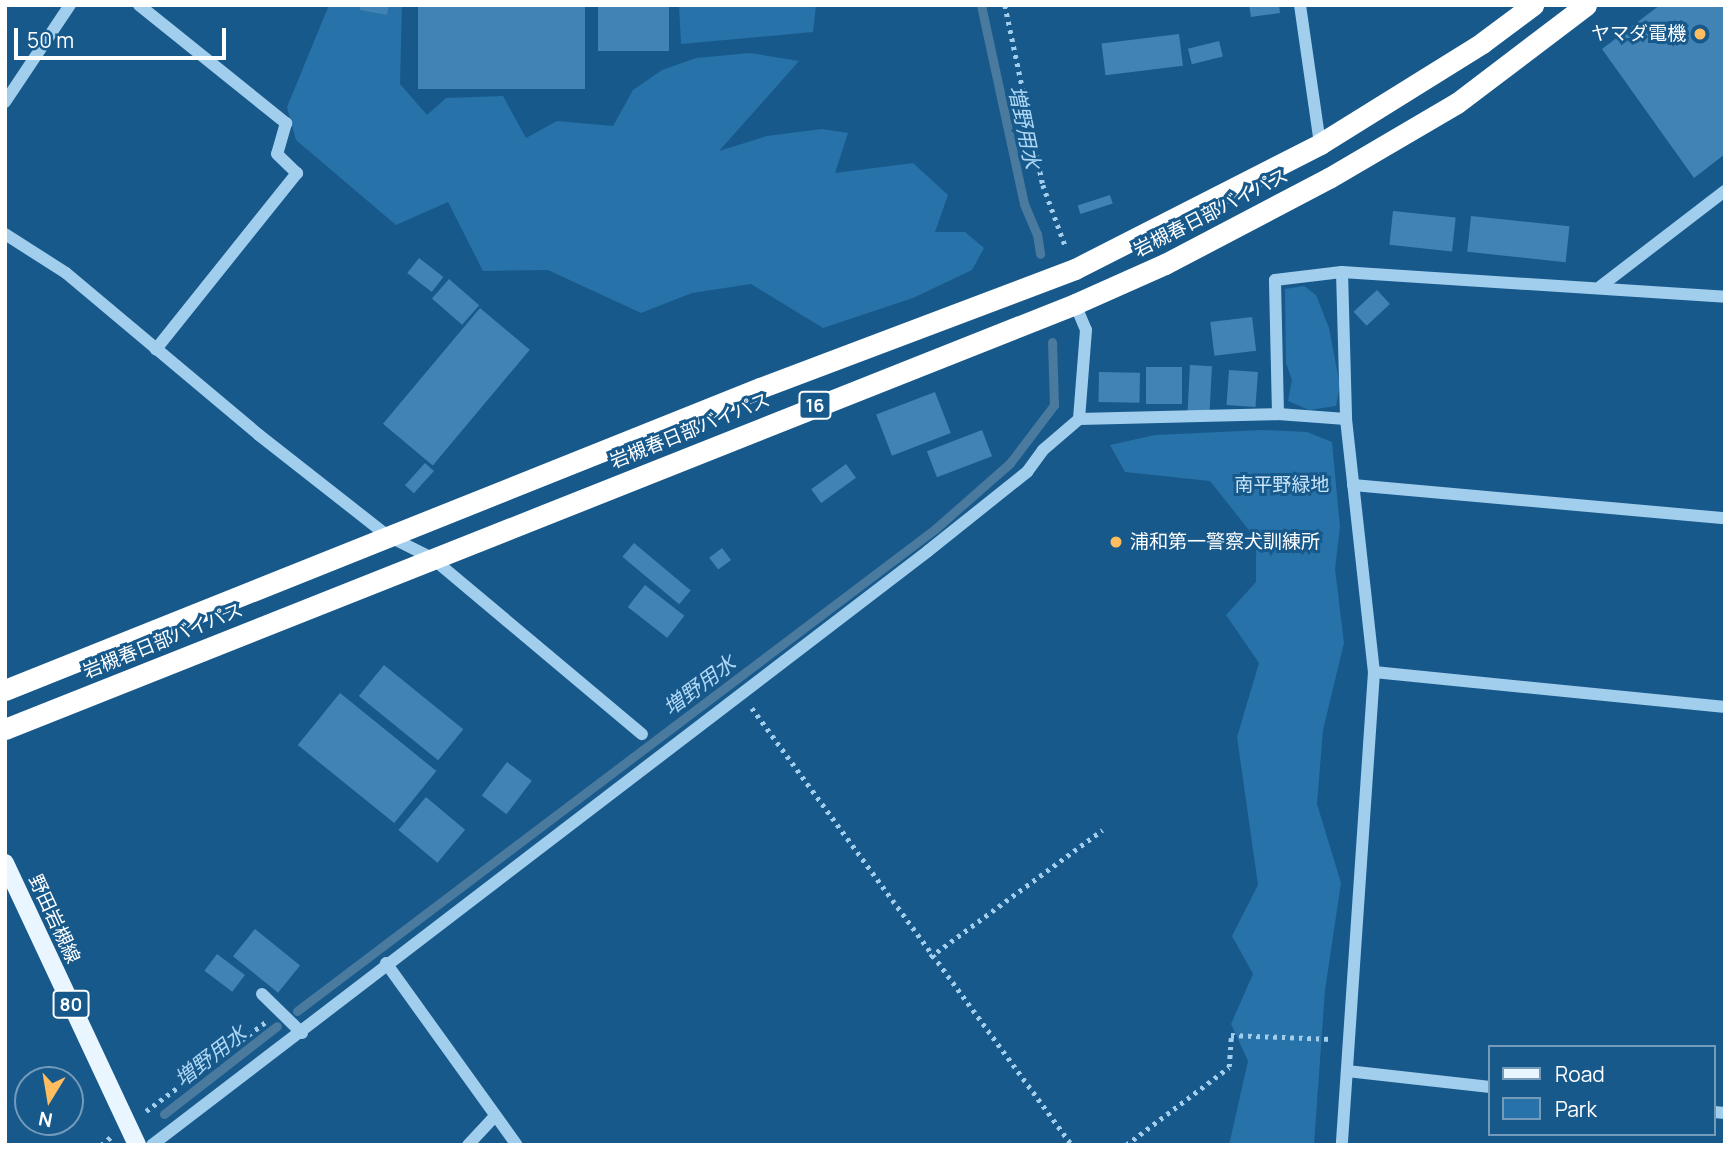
<!DOCTYPE html>
<meta charset="utf-8">
<style>
body{margin:0}
#map{position:relative;width:1730px;height:1150px;overflow:hidden;background:#18598c;font-family:Manrope,"Noto Sans JP",sans-serif}
div>[style]{position:absolute}
[style*='--x']{left:calc(var(--x)*1px);top:calc(var(--y)*1px);width:calc(var(--w)*1px);rotate:calc(var(--a)*1deg)}
.green>*{inset:0;background:#2772a8}
.stream>*{height:9px;margin:-4.5px;padding:0 4.5px;transform-origin:4.5px;border-radius:4.5px;background:#4b7a9f}
.building>*{inset:0;background:#4083b4;transform-origin:0 0}
.path>*{height:4.5px;margin-top:-2.25px;transform-origin:0;background:repeating-linear-gradient(90deg,#a2ceee 0 3.5px,transparent 0 8.5px)}
.minor>*{height:12px;margin:-6px;padding:0 6px;transform-origin:6px;border-radius:6px;background:#a2ceee}
.major>*{height:18px;margin:-9px;padding:0 9px;transform-origin:9px;border-radius:9px;background:#e9f5ff}
.highway>*{height:21px;margin:-10.5px;padding:0 10.5px;transform-origin:10.5px;border-radius:10.5px;background:#fff}
.dots>*{width:19px;height:19px;translate:-50% -50%;box-sizing:border-box;border:4px solid #18598c;border-radius:50%}
span{translate:-50% -50%;white-space:nowrap;text-align:center;line-height:1.15;-webkit-text-stroke:6px #18598c;paint-order:stroke}
.shield-label span{padding:2px 5px;background:#18598c;border:2px solid;border-radius:5px;-webkit-text-stroke-width:0}
.shield-label{font-size:18px;color:#fff;font-weight:700}
.poi-label{font-size:19px;color:#fff}
.right{translate:-100% -50%;text-align:right}
.left{translate:0 -50%;text-align:left}
.street-label{font-size:19px;color:#fff}
.park-label{font-size:19px;color:#c8e5fa}
.water-label{font-size:21px;color:#aed8f6;font-style:italic}
.frame{position:absolute;inset:0;border:7px solid #fff;pointer-events:none}
.legend{position:absolute;left:1488px;top:1045px;width:228px;height:91px;box-sizing:border-box;background:#18598c;border:2px solid #749bba;margin:0;padding:9px 12px;list-style:none;font-size:21px;color:#fff}
.legend li{display:flex;align-items:center;gap:14px;height:35px}
.legend b{width:35px;border:2px solid #749bba}
.north{position:absolute;left:14px;top:1066px;width:70px;height:70px;box-sizing:border-box;background:#18598c;border:2px solid #749bba;border-radius:50%;rotate:191deg;font-size:19px;font-weight:700;line-height:28px;text-align:center;color:#fff}
.north::after{content:'';display:block;margin:auto;width:24px;height:32px;background:#ffbd5f;clip-path:polygon(50% 0,100% 100%,50% 72%,0 100%)}
.scale{position:absolute;left:14px;top:28px;width:212px;height:32px;box-sizing:border-box;border:4px solid #fff;border-top:0;padding-left:9px;font-size:21px;line-height:24px;white-space:nowrap;color:#fff;-webkit-text-stroke:5px #18598c;paint-order:stroke}
</style>
<div id="map">
<div class="green">
<div style="clip-path:polygon(329px 5px,402px 5px,400px 84px,427px 115px,446px 98px,503px 96px,526px 138px,557px 121px,613px 126px,633px 90px,662px 70px,696px 58px,750px 53px,799px 61px,719px 151px,767px 136px,822px 129px,848px 133px,835px 173px,913px 163px,948px 195px,935px 232px,965px 232px,984px 248px,972px 270px,913px 298px,823px 328px,751px 284px,692px 293px,641px 313px,548px 270px,483px 271px,448px 202px,396px 225px,296px 140px,287px 107px)"></div>
<div style="clip-path:polygon(679px 5px,816px 5px,813px 32px,681px 44px)"></div>
<div style="clip-path:polygon(1304px 286px,1316px 295px,1329px 328px,1340px 386px,1336px 406px,1309px 410px,1288px 401px,1292px 380px,1286px 363px,1285px 289px)"></div>
<div style="clip-path:polygon(1263px 430px,1307px 432px,1332px 442px,1340px 527px,1335px 569px,1344px 643px,1323px 730px,1317px 804px,1341px 883px,1325px 990px,1314px 1145px,1229px 1145px,1248px 1061px,1231px 1024px,1253px 974px,1232px 936px,1258px 885px,1237px 737px,1259px 663px,1226px 615px,1256px 582px,1256px 539px,1210px 481px,1125px 472px,1110px 445px,1155px 435px)"></div>
</div>
<div class="stream">
<div style="--x:981;--y:5;--w:204;--a:77.8"></div>
<div style="--x:1024;--y:204;--w:33;--a:67"></div>
<div style="--x:1037;--y:234;--w:20;--a:81"></div>
<div style="--x:297;--y:1011;--w:800;--a:-37.07"></div>
<div style="--x:935;--y:529;--w:100;--a:-41.3"></div>
<div style="--x:1010;--y:463;--w:73;--a:-52.8"></div>
<div style="--x:1054;--y:405;--w:63;--a:-91.8"></div>
<div style="--x:164;--y:1114;--w:143;--a:-37.9"></div>
</div>
<div class="building">
<div style="clip-path:polygon(361px 5px,389px 5px,387px 15px,360px 10px)"></div>
<div style="left:418px;top:5px;width:167px;height:84px"></div>
<div style="left:598px;top:5px;width:71px;height:46px"></div>
<div style="clip-path:polygon(1249px 5px,1279px 5px,1280px 13px,1251px 17px)"></div>
<div style="clip-path:polygon(1660px 5px,1725px 5px,1725px 154px,1694px 178px,1602px 49px)"></div>
<div style="left:1179px;top:34px;width:32px;height:78px;rotate:83deg"></div>
<div style="left:1219px;top:41px;width:16px;height:32px;rotate:76deg"></div>
<div style="left:1110px;top:195px;width:9px;height:34px;rotate:72deg"></div>
<div style="left:1393px;top:211px;width:63px;height:34px;rotate:6deg"></div>
<div style="left:1471px;top:216px;width:99px;height:36px;rotate:6deg"></div>
<div style="left:419px;top:258px;width:31px;height:19px;rotate:38deg"></div>
<div style="left:449px;top:279px;width:40px;height:26px;rotate:41deg"></div>
<div style="left:1377px;top:290px;width:19px;height:32px;rotate:47deg"></div>
<div style="left:480px;top:308px;width:65px;height:151px;rotate:40deg"></div>
<div style="left:1252px;top:317px;width:34px;height:42px;rotate:83deg"></div>
<div style="left:1190px;top:365px;width:22px;height:47px;rotate:3deg"></div>
<div style="left:1146px;top:367px;width:36px;height:37px"></div>
<div style="left:1229px;top:370px;width:29px;height:35px;rotate:4deg"></div>
<div style="left:1099px;top:372px;width:41px;height:30px;rotate:1deg"></div>
<div style="left:935px;top:392px;width:44px;height:63px;rotate:69deg"></div>
<div style="left:982px;top:430px;width:28px;height:59px;rotate:69deg"></div>
<div style="left:425px;top:463px;width:12px;height:30px;rotate:42deg"></div>
<div style="left:846px;top:464px;width:17px;height:43px;rotate:54deg"></div>
<div style="left:634px;top:543px;width:74px;height:18px;rotate:40deg"></div>
<div style="left:722px;top:548px;width:15px;height:16px;rotate:53deg"></div>
<div style="left:645px;top:585px;width:50px;height:28px;rotate:38deg"></div>
<div style="left:384px;top:665px;width:102px;height:40px;rotate:39deg"></div>
<div style="left:340px;top:693px;width:124px;height:67px;rotate:39deg"></div>
<div style="left:507px;top:762px;width:31px;height:42px;rotate:37deg"></div>
<div style="left:426px;top:797px;width:51px;height:43px;rotate:40deg"></div>
<div style="left:255px;top:929px;width:58px;height:35px;rotate:39deg"></div>
<div style="left:217px;top:954px;width:35px;height:21px;rotate:37deg"></div>
</div>
<div class="path">
<div style="--x:1005;--y:5;--w:184;--a:78.1"></div>
<div style="--x:1043;--y:185;--w:67;--a:69.9"></div>
<div style="--x:752;--y:708;--w:542;--a:53.79"></div>
<div style="--x:930;--y:957;--w:214;--a:-36.4"></div>
<div style="--x:146;--y:1111;--w:149;--a:-36.6"></div>
<div style="--x:101;--y:1145;--w:13;--a:-39"></div>
<div style="--x:1126;--y:1145;--w:129;--a:-37.1"></div>
<div style="--x:1229;--y:1067;--w:32;--a:-86"></div>
<div style="--x:1231;--y:1035;--w:101;--a:2.3"></div>
</div>
<div class="minor">
<div style="--x:139;--y:5;--w:189;--a:38.8"></div>
<div style="--x:286;--y:123;--w:32;--a:106"></div>
<div style="--x:277;--y:154;--w:28;--a:44"></div>
<div style="--x:297;--y:173;--w:226;--a:128.7"></div>
<div style="--x:1300;--y:5;--w:140;--a:81.8"></div>
<div style="--x:5;--y:102;--w:117;--a:-56.2"></div>
<div style="--x:5;--y:234;--w:72;--a:32.6"></div>
<div style="--x:66;--y:273;--w:252;--a:40"></div>
<div style="--x:259;--y:435;--w:164;--a:38.1"></div>
<div style="--x:388;--y:536;--w:49;--a:26.6"></div>
<div style="--x:432;--y:558;--w:274;--a:40"></div>
<div style="--x:1342;--y:272;--w:147;--a:88.4"></div>
<div style="--x:1346;--y:419;--w:255;--a:83.7"></div>
<div style="--x:1374;--y:672;--w:474;--a:93.9"></div>
<div style="--x:1601;--y:286;--w:156;--a:-37.5"></div>
<div style="--x:1075;--y:304;--w:28;--a:67"></div>
<div style="--x:1086;--y:330;--w:89;--a:94.5"></div>
<div style="--x:1079;--y:419;--w:199;--a:-1.4"></div>
<div style="--x:1278;--y:414;--w:68;--a:4.2"></div>
<div style="--x:1278;--y:414;--w:134;--a:-91.3"></div>
<div style="--x:1275;--y:280;--w:67;--a:-6.8"></div>
<div style="--x:1342;--y:272;--w:384;--a:3.7"></div>
<div style="--x:1353;--y:485;--w:373;--a:5.1"></div>
<div style="--x:1374;--y:672;--w:353;--a:5.7"></div>
<div style="--x:386;--y:963;--w:224;--a:54.3"></div>
<div style="--x:262;--y:994;--w:56;--a:44.3"></div>
<div style="--x:1347;--y:1071;--w:144;--a:6.4"></div>
<div style="--x:1714;--y:1112;--w:11;--a:5"></div>
<div style="--x:152;--y:1145;--w:977;--a:-37.43"></div>
<div style="--x:928;--y:551;--w:127;--a:-38.6"></div>
<div style="--x:1027;--y:472;--w:27;--a:-54"></div>
<div style="--x:1043;--y:450;--w:48;--a:-40.7"></div>
<div style="--x:468;--y:1145;--w:40;--a:-47"></div>
</div>
<div class="major">
<div style="--x:5;--y:863;--w:311;--a:64.9"></div>
</div>
<div class="highway">
<div style="--x:5;--y:690;--w:813;--a:-21.8"></div>
<div style="--x:760;--y:388;--w:337;--a:-20.7"></div>
<div style="--x:1075;--y:269;--w:275;--a:-27"></div>
<div style="--x:1320;--y:144;--w:191;--a:-31.9"></div>
<div style="--x:1482;--y:43;--w:64;--a:-36.7"></div>
<div style="--x:5;--y:729;--w:1151;--a:-21.66"></div>
<div style="--x:1075;--y:304;--w:98;--a:-24"></div>
<div style="--x:1165;--y:264;--w:185;--a:-27.7"></div>
<div style="--x:1329;--y:178;--w:148;--a:-30.4"></div>
<div style="--x:1457;--y:103;--w:162;--a:-37.2"></div>
</div>
<div class="dots">
<div style="left:1700px;top:34px;background:#ffbd5f"></div>
<div style="left:1116px;top:542px;background:#ffbd5f"></div>
</div>
<div class="shield-label">
<span style="left:815px;top:405px">16</span>
<span style="left:71px;top:1004px">80</span>
</div>
<div class="poi-label">
<span class="right" style="left:1686px;top:34px">ヤマダ電機</span>
<span class="left" style="left:1130px;top:542px">浦和第一警察犬訓練所</span>
</div>
<div class="street-label">
<span style="left:1211px;top:213px;rotate:-27deg">岩槻春日部バイパス</span>
<span style="left:690px;top:431px;rotate:-22deg">岩槻春日部バイパス</span>
<span style="left:163px;top:641px;rotate:-22deg">岩槻春日部バイパス</span>
<span style="left:54px;top:919px;rotate:65deg">野田岩槻線</span>
</div>
<div class="park-label">
<span style="left:1282px;top:485px">南平野緑地</span>
</div>
<div class="water-label">
<span style="left:1025px;top:127px;rotate:78deg">増野用水</span>
<span style="left:699px;top:685px;rotate:-37deg">増野用水</span>
<span style="left:210px;top:1056px;rotate:-38deg">増野用水</span>
</div>
<div class="frame"></div>
<ul class="legend">
<li><b style="height:9px;background:#e9f5ff"></b>Road</li>
<li><b style="height:19px;background:#2772a8"></b>Park</li>
</ul>
<div class="north">N</div>
<div class="scale">50 m</div>
</div>
